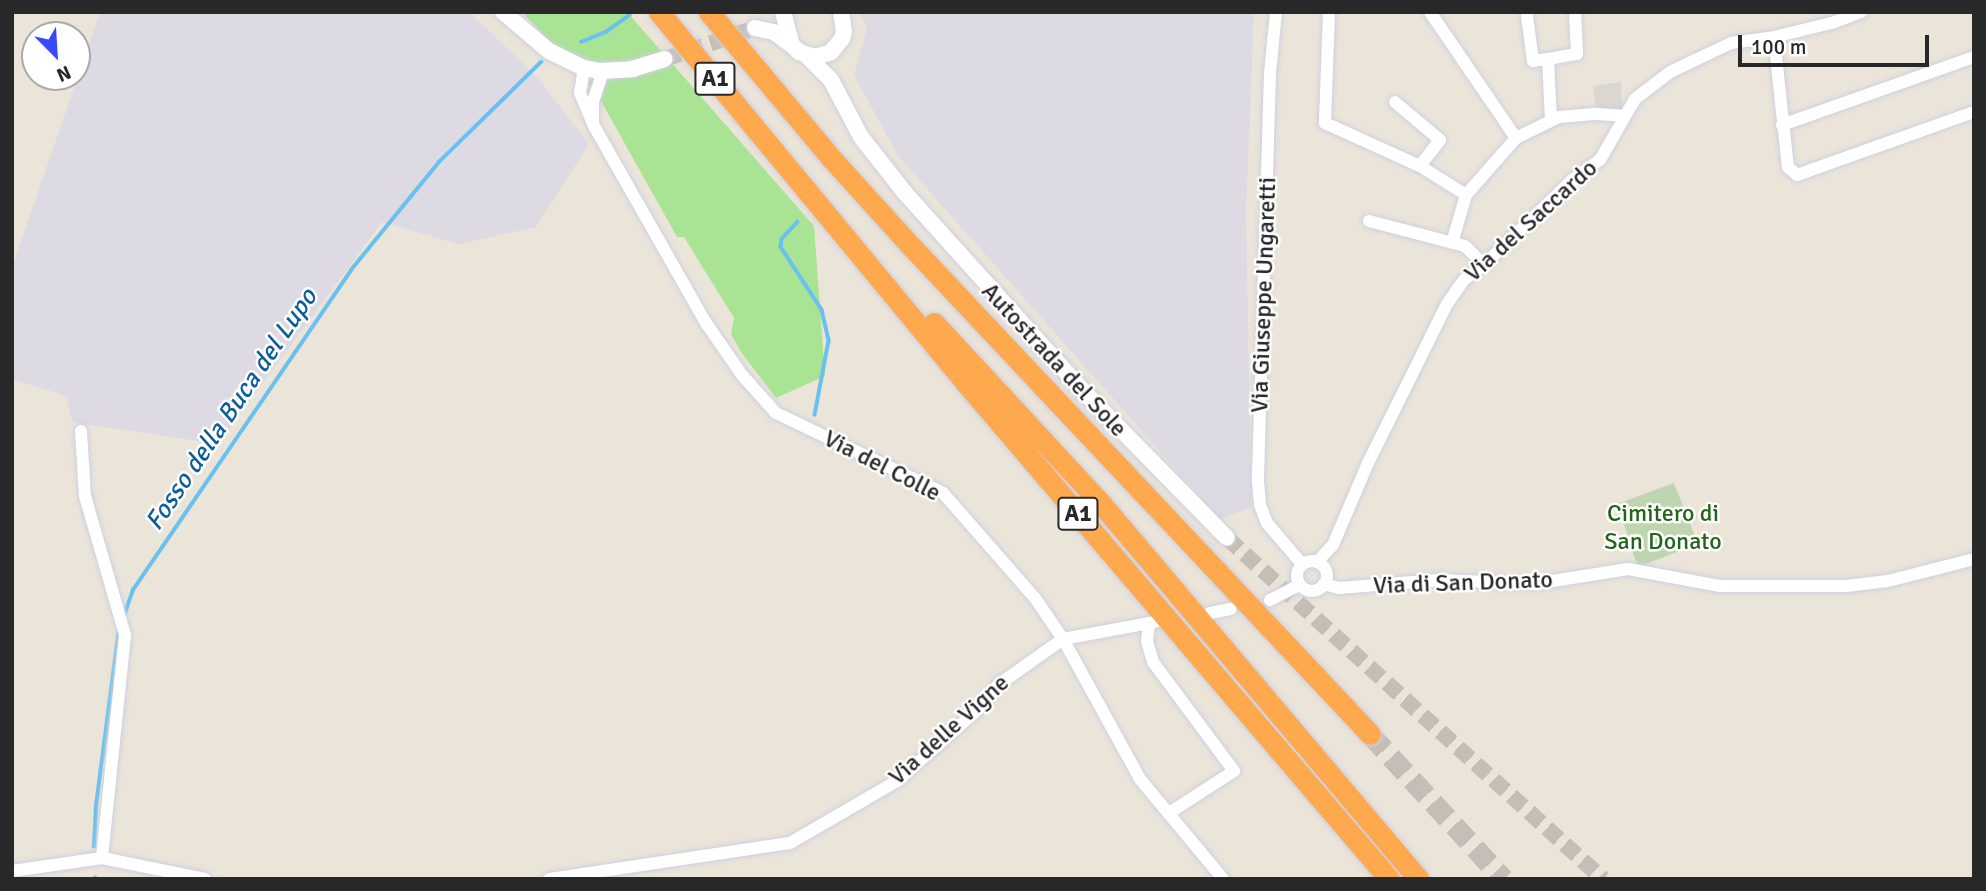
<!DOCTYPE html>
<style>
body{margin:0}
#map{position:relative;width:1986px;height:891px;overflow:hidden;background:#ebe4d9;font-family:Signika,sans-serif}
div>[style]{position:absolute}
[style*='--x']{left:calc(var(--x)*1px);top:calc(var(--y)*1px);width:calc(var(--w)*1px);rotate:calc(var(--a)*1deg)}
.industrial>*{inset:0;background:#dddae3}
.green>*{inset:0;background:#a9e394}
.cemetery>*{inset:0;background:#bfd5b0}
.plaza>*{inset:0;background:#dbd7d0}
.stream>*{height:3.5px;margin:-1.75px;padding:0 1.75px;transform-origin:1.75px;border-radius:1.75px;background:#69c1ef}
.secondary-tunnel>*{height:16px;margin-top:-8px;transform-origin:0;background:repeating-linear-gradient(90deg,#c4beb6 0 16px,transparent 0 24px)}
.highway-tunnel>*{height:21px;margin-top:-10.5px;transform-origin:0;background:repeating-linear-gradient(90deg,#c4beb6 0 21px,transparent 0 31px)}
.roads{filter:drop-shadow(0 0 2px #ced0e1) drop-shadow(0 0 2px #ced0e1)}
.street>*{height:12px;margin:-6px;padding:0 6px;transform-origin:6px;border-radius:6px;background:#fff}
.street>.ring{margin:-6px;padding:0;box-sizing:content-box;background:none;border:12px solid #fff;border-radius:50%}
.secondary>*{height:16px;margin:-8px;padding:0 8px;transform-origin:8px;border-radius:8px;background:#fff}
.highway>*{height:21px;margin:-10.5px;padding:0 10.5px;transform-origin:10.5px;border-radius:10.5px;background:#ffa94f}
span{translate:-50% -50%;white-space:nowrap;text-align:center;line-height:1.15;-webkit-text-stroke:5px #fff;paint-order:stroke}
.shield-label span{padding:2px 5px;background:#fff;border:2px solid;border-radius:5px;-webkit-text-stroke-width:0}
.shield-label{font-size:23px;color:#282828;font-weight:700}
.street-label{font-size:24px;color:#282828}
.park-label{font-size:24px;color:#226418}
.water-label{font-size:26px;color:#0c5d98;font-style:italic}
.frame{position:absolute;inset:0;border:14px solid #282828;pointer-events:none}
.north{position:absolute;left:21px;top:21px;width:70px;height:70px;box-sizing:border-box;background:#fff;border:2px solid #a9a9a9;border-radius:50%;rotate:156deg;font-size:19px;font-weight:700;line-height:28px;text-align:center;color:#282828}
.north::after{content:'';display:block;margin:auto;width:24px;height:32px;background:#354afc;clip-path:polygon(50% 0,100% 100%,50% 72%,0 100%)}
.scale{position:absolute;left:1738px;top:35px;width:191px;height:32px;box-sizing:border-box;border:4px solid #282828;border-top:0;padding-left:9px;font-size:21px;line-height:24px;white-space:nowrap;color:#282828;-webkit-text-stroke:5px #fff;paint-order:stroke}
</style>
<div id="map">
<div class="industrial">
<div style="clip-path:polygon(100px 12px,469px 12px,536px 76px,589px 144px,536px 227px,459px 244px,382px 222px,218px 444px,72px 422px,67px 396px,12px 379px,12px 268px)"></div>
<div style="clip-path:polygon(858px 12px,1254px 12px,1246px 211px,1251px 507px,1220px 519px,898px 156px,854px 75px,867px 28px)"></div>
</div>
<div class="green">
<div style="clip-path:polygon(522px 12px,627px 12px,814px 226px,825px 376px,776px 398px,741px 352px,731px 334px,734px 318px,684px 237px,677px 237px,596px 92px)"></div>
</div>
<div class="cemetery">
<div style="clip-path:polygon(1674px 483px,1698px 544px,1638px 567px,1629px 542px,1639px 538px,1637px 533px,1628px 536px,1617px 504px)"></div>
</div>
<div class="plaza">
<div style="clip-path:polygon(1621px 82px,1623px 116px,1597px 114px,1593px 86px)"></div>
</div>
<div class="stream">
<div style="--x:581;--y:42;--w:27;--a:-22"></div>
<div style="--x:606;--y:32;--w:29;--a:-36"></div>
<div style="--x:798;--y:222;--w:23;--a:133"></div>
<div style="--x:782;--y:239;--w:8;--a:97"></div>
<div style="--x:781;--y:247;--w:75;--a:56.9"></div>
<div style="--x:822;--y:310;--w:32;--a:77"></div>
<div style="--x:829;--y:341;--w:75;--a:100.7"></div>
<div style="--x:124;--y:616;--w:28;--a:-71"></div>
<div style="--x:133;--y:590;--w:387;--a:-55.7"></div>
<div style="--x:351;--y:270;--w:139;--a:-50.8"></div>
<div style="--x:439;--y:162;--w:143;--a:-44.4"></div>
<div style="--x:94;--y:847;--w:41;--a:-87.2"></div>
<div style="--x:96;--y:806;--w:177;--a:-82.6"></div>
<div style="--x:95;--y:879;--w:1;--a:-90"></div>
</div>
<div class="secondary-tunnel">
<div style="--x:665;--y:59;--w:95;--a:-19"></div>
<div style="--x:1227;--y:538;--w:508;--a:42.21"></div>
</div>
<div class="highway-tunnel">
<div style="--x:1370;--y:734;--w:197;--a:47.3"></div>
</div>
<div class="roads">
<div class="street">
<div style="--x:1276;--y:12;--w:61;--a:95.6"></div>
<div style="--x:1270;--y:73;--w:408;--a:91.7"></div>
<div style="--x:1258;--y:481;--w:24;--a:85"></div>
<div style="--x:1260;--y:505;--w:19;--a:69"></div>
<div style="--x:1267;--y:523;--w:54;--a:49.5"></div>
<div style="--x:1329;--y:12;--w:111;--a:92.1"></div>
<div style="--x:1325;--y:123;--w:104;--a:24.4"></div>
<div style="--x:1420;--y:166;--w:54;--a:32.2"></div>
<div style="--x:1430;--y:12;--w:153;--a:55.7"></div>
<div style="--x:1527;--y:16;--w:45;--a:82.4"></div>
<div style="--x:1533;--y:61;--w:15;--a:-8"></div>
<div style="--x:1774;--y:37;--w:131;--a:83.9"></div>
<div style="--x:1788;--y:167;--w:12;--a:42"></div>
<div style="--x:1797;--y:175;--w:188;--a:-19.6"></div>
<div style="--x:584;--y:68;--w:25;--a:99"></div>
<div style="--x:580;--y:93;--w:36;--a:67"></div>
<div style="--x:594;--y:126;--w:227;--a:60.4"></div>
<div style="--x:706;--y:323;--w:63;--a:55.3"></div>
<div style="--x:742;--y:375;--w:51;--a:48.2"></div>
<div style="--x:776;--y:413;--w:185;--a:25.6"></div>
<div style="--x:943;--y:493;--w:140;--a:48.8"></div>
<div style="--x:1035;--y:598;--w:50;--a:55.7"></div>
<div style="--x:1063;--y:639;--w:160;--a:61.2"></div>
<div style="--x:1140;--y:779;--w:130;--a:50.3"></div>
<div style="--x:1395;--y:102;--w:59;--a:40.2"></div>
<div style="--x:1440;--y:140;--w:33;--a:128"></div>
<div style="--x:1551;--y:120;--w:61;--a:-92.8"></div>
<div style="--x:1548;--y:59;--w:29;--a:-10"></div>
<div style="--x:1577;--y:54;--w:42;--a:-92.7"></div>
<div style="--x:593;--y:122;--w:20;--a:-90"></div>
<div style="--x:593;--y:102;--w:33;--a:-72"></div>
<div style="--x:1782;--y:125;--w:204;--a:-19.5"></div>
<div style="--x:1369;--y:221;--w:99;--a:14.6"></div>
<div style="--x:1465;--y:246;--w:27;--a:45"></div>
<div style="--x:1452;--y:243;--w:50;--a:-73.7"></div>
<div style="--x:1466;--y:195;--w:76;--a:-48.7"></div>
<div style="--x:1516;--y:138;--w:48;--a:-26"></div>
<div style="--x:1559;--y:117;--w:38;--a:-5"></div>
<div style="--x:1597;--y:114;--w:26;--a:4"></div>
<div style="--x:81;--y:431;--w:65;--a:86.5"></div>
<div style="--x:85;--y:496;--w:145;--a:73.9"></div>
<div style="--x:125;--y:635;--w:224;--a:95.9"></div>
<div class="ring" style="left:1297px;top:561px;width:18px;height:18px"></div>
<div style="--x:1317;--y:562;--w:23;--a:-47"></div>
<div style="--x:1333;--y:545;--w:89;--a:-66.9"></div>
<div style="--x:1368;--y:463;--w:178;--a:-63.6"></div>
<div style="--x:1447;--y:304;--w:29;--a:-55"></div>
<div style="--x:1464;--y:280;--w:25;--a:-37"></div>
<div style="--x:1484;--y:265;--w:122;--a:-44"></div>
<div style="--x:1572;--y:180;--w:34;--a:-36"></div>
<div style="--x:1600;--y:160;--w:70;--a:-60.2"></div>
<div style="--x:1635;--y:99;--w:44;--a:-37.6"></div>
<div style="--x:1670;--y:72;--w:68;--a:-25.4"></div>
<div style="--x:1731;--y:43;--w:43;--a:-7.9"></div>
<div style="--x:1774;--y:37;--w:63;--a:-13.8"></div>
<div style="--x:1835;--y:22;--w:28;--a:-21"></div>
<div style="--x:1324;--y:584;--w:16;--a:15"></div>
<div style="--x:1339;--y:588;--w:100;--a:-4.6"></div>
<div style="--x:1439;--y:580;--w:95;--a:2.4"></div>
<div style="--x:1534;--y:584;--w:95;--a:-9.1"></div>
<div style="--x:1628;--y:569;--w:94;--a:10.5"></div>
<div style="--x:1720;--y:586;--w:126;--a:0"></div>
<div style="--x:1846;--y:586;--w:42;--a:-6.8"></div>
<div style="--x:1888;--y:581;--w:89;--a:-14.3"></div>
<div style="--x:1270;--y:600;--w:33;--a:-27"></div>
<div style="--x:1210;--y:613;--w:21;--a:-11"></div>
<div style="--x:1149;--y:623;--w:18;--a:96"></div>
<div style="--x:1147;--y:641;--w:22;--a:74"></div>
<div style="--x:1153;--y:662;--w:136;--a:53.4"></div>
<div style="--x:1234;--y:771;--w:77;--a:147.1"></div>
<div style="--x:12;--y:871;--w:91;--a:-8.2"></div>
<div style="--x:102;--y:858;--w:105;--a:11.5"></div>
<div style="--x:549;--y:879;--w:244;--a:-8.5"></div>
<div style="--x:790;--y:843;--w:124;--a:-30.1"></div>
<div style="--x:897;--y:781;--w:115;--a:-41.5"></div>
<div style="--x:983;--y:705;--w:25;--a:-53"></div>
<div style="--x:998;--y:685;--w:80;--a:-35.3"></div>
<div style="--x:1063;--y:639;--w:94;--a:-10.5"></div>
</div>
<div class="secondary">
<div style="--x:503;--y:12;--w:60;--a:40.3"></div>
<div style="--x:549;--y:51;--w:39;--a:26"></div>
<div style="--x:584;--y:68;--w:15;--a:11"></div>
<div style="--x:599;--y:71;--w:33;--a:-3"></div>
<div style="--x:632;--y:69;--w:34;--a:-17"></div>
<div style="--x:783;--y:12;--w:34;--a:75"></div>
<div style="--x:792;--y:45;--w:10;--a:45"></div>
<div style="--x:799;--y:52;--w:17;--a:17"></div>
<div style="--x:815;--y:57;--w:17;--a:-17"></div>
<div style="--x:831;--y:52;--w:17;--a:-50"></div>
<div style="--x:842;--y:39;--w:8;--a:-76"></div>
<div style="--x:844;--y:31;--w:19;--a:-99"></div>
<div style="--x:755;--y:28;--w:19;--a:12"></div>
<div style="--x:774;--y:32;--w:20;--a:37"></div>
<div style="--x:807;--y:56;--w:34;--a:45"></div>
<div style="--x:831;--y:80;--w:64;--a:62.2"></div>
<div style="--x:861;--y:137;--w:71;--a:51.8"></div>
<div style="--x:905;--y:193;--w:275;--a:48"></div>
<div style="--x:1089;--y:397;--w:197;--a:45.6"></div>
</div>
<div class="highway">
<div style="--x:659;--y:12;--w:480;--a:50.4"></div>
<div style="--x:965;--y:382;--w:653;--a:49.53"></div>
<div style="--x:709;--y:12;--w:192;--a:50.1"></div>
<div style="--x:832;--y:159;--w:116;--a:47.8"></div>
<div style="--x:910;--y:245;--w:671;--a:46.75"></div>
<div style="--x:934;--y:323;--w:243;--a:47.2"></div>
<div style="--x:1099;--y:501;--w:495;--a:49.8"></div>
</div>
</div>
<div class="shield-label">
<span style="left:715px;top:79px">A1</span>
<span style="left:1078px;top:514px">A1</span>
</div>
<div class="street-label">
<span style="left:1531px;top:221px;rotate:-42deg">Via del Saccardo</span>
<span style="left:1264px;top:295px;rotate:-88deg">Via Giuseppe Ungaretti</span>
<span style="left:1054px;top:360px;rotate:47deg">Autostrada del Sole</span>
<span style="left:882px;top:466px;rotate:27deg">Via del Colle</span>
<span style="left:1463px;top:583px;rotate:-2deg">Via di San Donato</span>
<span style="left:949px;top:730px;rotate:-42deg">Via delle Vigne</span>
</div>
<div class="park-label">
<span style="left:1663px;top:528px">Cimitero di<br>San Donato</span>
</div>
<div class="water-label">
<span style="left:232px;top:410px;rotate:-56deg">Fosso della Buca del Lupo</span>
</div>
<div class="frame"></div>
<div class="north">N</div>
<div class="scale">100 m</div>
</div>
